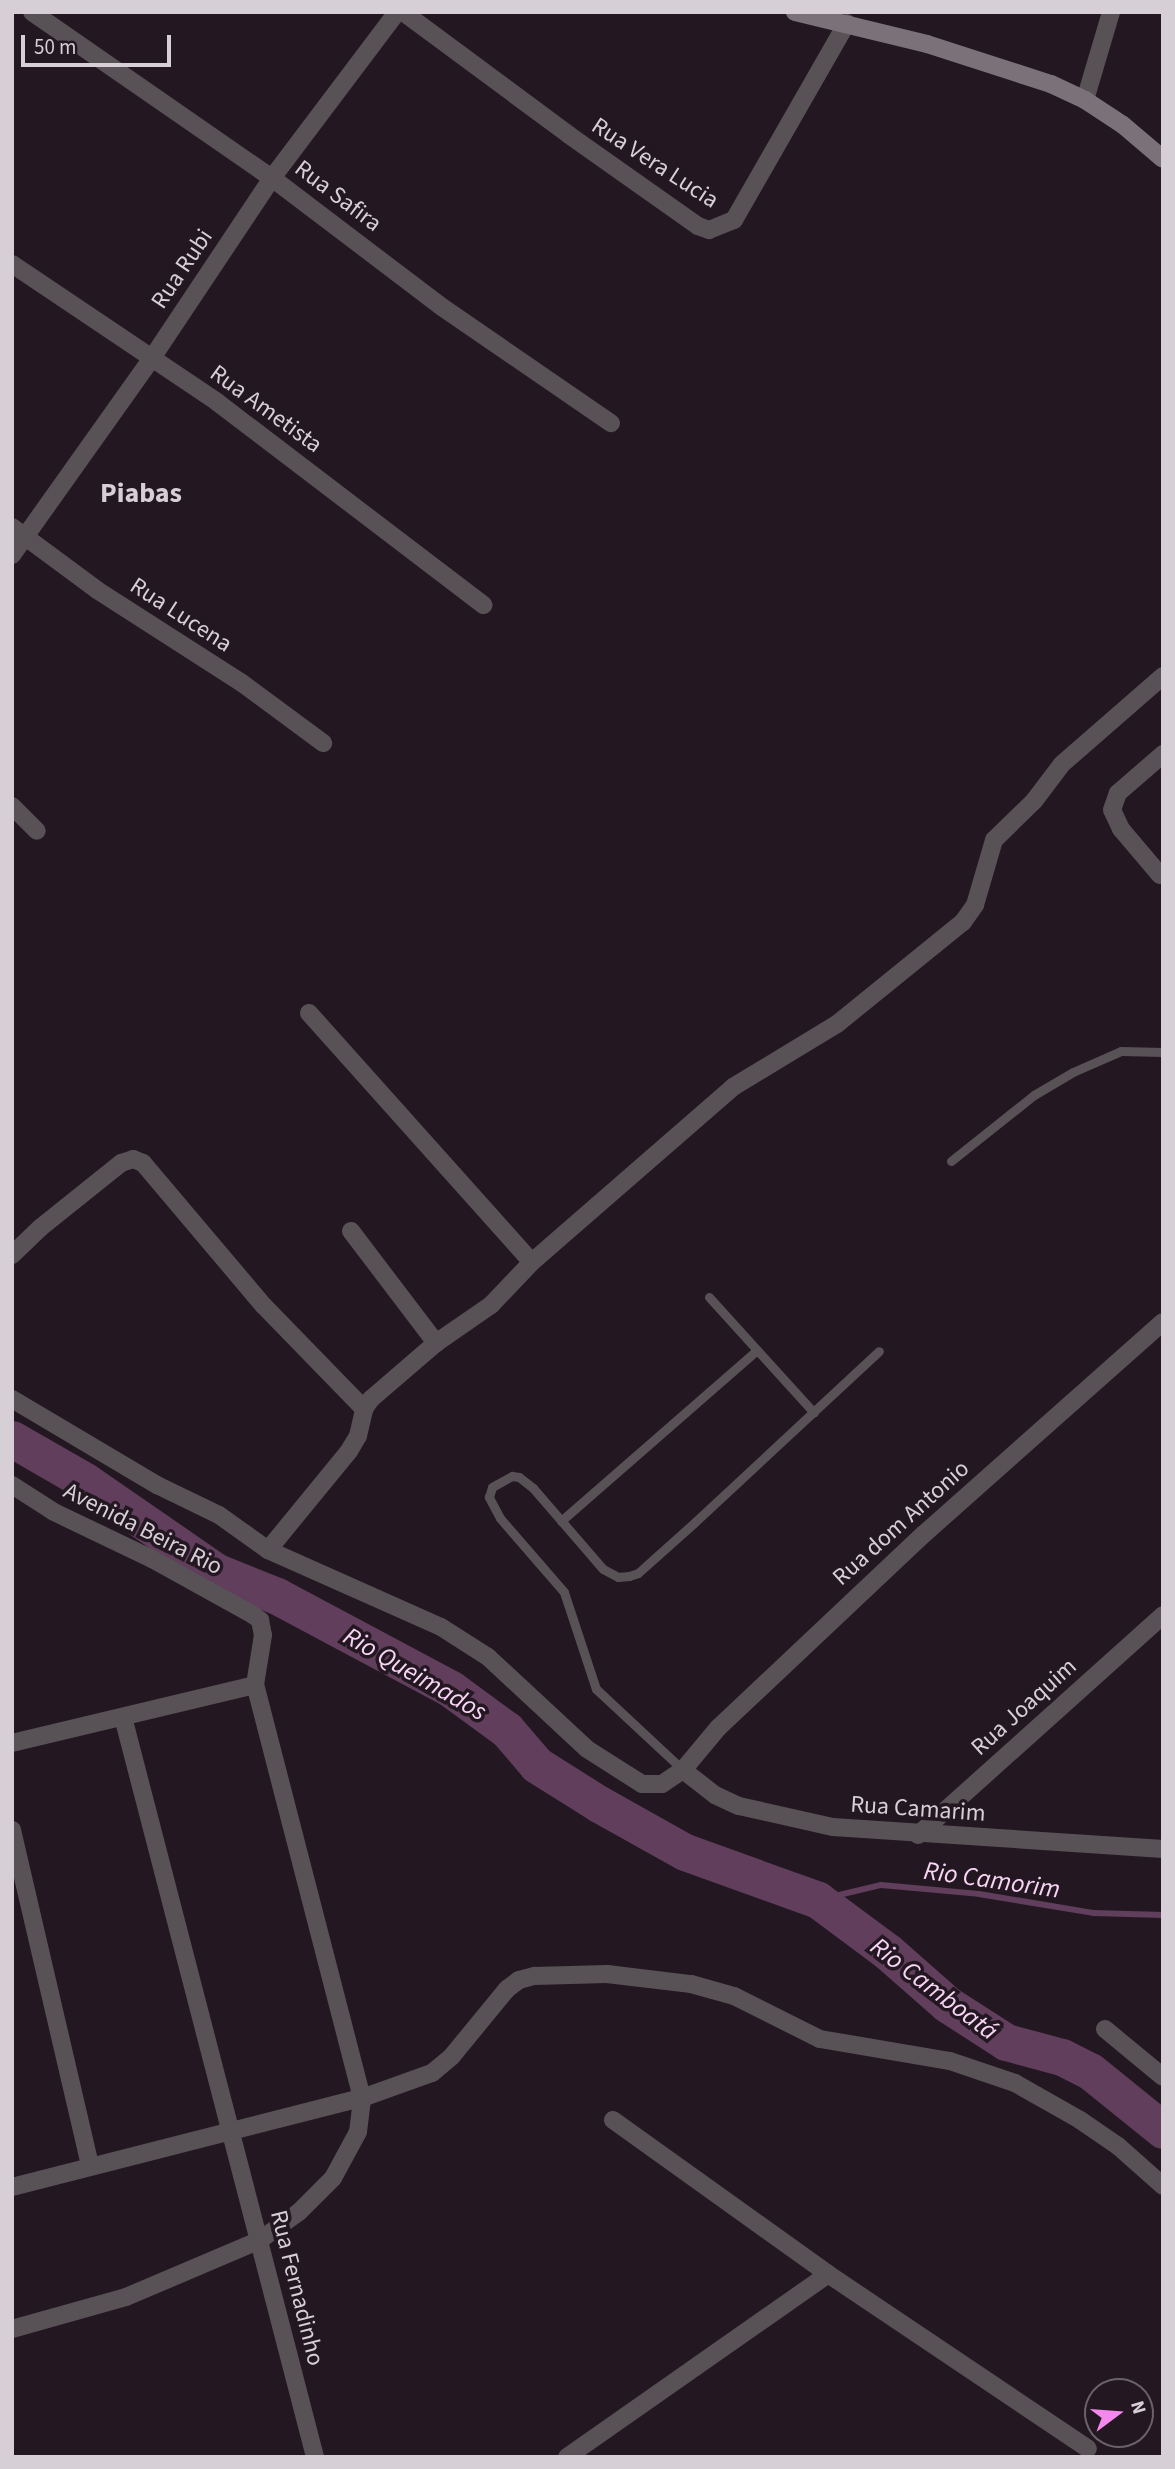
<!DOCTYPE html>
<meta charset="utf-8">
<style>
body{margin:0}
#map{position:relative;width:1175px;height:2469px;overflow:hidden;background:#231821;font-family:"Source Sans 3",sans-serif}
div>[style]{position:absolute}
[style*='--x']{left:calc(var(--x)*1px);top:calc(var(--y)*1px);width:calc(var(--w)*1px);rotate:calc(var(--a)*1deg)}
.stream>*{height:6px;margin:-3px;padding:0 3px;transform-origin:3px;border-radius:3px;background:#603e5c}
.river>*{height:37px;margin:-18.5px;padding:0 18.5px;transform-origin:18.5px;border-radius:18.5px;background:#603e5c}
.lane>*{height:9px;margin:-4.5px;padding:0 4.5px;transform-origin:4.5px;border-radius:4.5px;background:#585257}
.street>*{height:18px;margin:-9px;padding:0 9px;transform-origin:9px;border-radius:9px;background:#585257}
.secondary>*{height:18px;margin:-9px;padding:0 9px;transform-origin:9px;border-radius:9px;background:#7a7179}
span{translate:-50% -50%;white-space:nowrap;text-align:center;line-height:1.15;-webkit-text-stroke:7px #231821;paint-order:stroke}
.street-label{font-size:24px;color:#d7cfd6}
.water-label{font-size:26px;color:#f9d5f5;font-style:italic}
.quarter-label{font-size:28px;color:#d7cfd6;font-weight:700}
.frame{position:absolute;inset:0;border:14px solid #d7cfd6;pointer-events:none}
.north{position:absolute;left:1084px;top:2378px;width:70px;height:70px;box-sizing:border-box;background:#231821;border:2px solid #6b6169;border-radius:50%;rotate:74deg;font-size:19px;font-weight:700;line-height:28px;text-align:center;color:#d7cfd6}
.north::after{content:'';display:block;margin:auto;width:24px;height:32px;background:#f688ed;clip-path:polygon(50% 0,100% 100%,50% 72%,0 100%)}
.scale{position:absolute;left:21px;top:35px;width:150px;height:32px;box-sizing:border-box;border:4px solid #d7cfd6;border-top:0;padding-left:9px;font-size:21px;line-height:24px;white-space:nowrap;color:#d7cfd6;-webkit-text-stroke:5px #231821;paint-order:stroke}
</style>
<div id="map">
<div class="stream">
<div style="--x:818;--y:1900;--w:65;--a:-13.4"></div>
<div style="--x:881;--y:1885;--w:98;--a:5.2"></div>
<div style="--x:979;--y:1894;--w:117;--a:9.4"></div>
<div style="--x:1094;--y:1913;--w:69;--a:1.7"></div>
</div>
<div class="river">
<div style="--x:12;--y:1439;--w:84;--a:29.9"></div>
<div style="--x:85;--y:1481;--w:160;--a:34.6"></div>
<div style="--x:217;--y:1572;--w:65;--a:21.8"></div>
<div style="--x:277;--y:1596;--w:197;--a:28.1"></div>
<div style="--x:451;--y:1689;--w:69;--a:36.2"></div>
<div style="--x:507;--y:1730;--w:46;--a:49.4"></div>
<div style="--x:537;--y:1765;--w:73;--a:32.2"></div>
<div style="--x:599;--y:1804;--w:98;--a:29.2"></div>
<div style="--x:685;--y:1852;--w:141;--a:19.8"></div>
<div style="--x:818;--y:1900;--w:87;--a:36.6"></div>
<div style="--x:888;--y:1952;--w:79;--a:41.4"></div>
<div style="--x:947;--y:2004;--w:70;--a:32.8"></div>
<div style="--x:1006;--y:2042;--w:58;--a:15"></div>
<div style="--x:1062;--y:2057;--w:31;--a:27"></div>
<div style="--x:1090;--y:2071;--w:94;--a:38.9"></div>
</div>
<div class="lane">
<div style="--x:951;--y:1161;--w:106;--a:-38.5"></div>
<div style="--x:1034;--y:1095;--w:45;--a:-30.5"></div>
<div style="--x:1073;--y:1072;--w:52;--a:-23.6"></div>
<div style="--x:1121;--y:1051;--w:42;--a:1.4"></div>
<div style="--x:709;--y:1297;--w:156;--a:47.8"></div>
<div style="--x:561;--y:1521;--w:260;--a:-41.1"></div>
<div style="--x:683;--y:1770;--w:119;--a:-137"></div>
<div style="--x:596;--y:1689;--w:102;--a:-108.3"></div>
<div style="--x:564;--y:1592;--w:98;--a:-130.9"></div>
<div style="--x:500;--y:1518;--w:24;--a:-118"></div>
<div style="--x:489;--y:1497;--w:10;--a:-73"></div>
<div style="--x:492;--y:1487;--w:23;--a:-29"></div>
<div style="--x:512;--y:1476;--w:7;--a:8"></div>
<div style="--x:519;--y:1477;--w:18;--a:38"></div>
<div style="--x:533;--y:1488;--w:107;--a:49.2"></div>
<div style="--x:603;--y:1569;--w:17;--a:28"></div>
<div style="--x:618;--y:1577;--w:11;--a:-5"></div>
<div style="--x:629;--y:1576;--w:9;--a:-18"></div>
<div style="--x:638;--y:1573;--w:76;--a:-41.8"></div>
<div style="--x:695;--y:1522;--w:251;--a:-42.9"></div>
</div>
<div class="street">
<div style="--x:32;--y:12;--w:292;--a:34.7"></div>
<div style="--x:272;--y:178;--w:213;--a:37.2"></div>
<div style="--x:442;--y:307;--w:205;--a:34.5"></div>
<div style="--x:403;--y:12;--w:207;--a:36.5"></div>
<div style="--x:569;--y:135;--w:158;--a:35.2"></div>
<div style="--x:698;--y:226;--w:12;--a:20"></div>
<div style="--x:709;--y:230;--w:27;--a:-22"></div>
<div style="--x:734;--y:220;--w:227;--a:-60.2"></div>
<div style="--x:1085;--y:100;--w:92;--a:-73.5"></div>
<div style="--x:12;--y:264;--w:247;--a:33.9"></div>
<div style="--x:217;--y:402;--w:335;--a:37.3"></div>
<div style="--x:12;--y:527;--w:106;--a:36.5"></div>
<div style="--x:97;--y:590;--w:172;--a:32.7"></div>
<div style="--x:242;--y:683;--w:101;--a:36.5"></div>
<div style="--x:12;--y:555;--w:242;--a:-54.6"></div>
<div style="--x:152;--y:358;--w:216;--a:-56.3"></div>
<div style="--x:272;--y:178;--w:208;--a:-53"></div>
<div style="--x:12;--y:806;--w:35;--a:45"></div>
<div style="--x:1160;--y:875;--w:60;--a:-130.3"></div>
<div style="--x:1121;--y:829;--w:21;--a:-115"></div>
<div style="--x:1112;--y:810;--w:18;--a:-71"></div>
<div style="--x:1118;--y:793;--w:60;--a:-40.9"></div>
<div style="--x:309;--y:1013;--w:334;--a:48.2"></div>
<div style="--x:351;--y:1231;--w:141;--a:52.8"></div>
<div style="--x:12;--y:1255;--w:39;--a:-44"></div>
<div style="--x:40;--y:1228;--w:104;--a:-38.7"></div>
<div style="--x:121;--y:1163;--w:13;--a:-18"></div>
<div style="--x:133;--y:1159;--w:11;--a:22"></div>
<div style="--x:143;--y:1163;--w:187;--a:49.8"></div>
<div style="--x:264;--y:1306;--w:144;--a:45.8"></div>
<div style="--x:12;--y:1399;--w:169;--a:30.7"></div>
<div style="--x:157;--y:1485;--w:69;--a:25.8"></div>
<div style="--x:219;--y:1515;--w:60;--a:35.5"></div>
<div style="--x:268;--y:1550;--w:189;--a:24"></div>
<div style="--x:441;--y:1627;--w:56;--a:32.6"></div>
<div style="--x:488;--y:1657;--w:135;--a:42.9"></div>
<div style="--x:587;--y:1749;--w:65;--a:32.5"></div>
<div style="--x:642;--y:1784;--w:20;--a:0"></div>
<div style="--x:662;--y:1784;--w:25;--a:-34"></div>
<div style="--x:683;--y:1770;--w:55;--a:-50.2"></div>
<div style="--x:718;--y:1728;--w:283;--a:-43.3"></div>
<div style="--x:924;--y:1534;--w:319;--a:-41.6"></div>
<div style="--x:12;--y:1485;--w:50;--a:32.7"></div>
<div style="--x:54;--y:1512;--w:109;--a:25.6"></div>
<div style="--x:152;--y:1559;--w:115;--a:29"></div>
<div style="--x:253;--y:1615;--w:9;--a:36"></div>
<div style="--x:260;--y:1620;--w:15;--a:79"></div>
<div style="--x:263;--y:1635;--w:51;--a:99.1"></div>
<div style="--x:255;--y:1685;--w:250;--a:166.6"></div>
<div style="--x:268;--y:1550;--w:128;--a:-50.7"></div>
<div style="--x:349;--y:1451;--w:17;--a:-59"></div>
<div style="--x:358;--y:1436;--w:28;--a:-77"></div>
<div style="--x:364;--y:1409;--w:12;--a:-55"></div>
<div style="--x:371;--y:1399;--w:86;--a:-40.7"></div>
<div style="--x:436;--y:1343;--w:67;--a:-34.6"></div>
<div style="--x:491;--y:1305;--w:59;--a:-46.4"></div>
<div style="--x:532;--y:1262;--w:267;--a:-41"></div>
<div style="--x:733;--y:1087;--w:122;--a:-31.2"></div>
<div style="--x:837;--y:1024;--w:162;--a:-39"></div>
<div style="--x:963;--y:922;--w:21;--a:-55"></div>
<div style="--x:975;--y:905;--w:68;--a:-73.7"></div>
<div style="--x:994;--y:840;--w:56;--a:-44.3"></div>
<div style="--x:1034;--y:801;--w:46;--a:-52.9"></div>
<div style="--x:1062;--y:764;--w:134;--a:-41.1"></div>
<div style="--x:123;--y:1717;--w:765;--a:75.45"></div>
<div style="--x:683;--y:1770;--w:41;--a:38"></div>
<div style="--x:715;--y:1795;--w:26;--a:25"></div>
<div style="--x:739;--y:1806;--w:96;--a:12.6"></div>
<div style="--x:833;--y:1827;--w:331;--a:3.8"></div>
<div style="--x:12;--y:1830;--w:344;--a:76.9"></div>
<div style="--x:918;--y:1835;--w:329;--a:-41.9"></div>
<div style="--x:1105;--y:2029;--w:75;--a:39.6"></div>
<div style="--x:613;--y:2120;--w:264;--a:35.6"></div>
<div style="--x:828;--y:2274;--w:313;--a:33.9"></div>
<div style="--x:12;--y:2187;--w:361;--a:-14.3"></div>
<div style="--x:362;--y:2098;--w:74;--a:-19.7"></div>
<div style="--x:432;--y:2073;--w:26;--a:-40"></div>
<div style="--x:452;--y:2056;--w:87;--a:-50.6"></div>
<div style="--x:507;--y:1989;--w:15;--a:-37"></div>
<div style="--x:519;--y:1980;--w:16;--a:-15"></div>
<div style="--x:534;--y:1976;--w:73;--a:-1.6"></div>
<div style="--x:607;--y:1974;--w:85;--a:6.8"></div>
<div style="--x:691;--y:1984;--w:45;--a:15.6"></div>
<div style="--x:734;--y:1996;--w:96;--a:26.6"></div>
<div style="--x:820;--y:2039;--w:132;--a:9.6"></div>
<div style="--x:950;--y:2061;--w:69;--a:18.7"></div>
<div style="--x:1015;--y:2083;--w:75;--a:29.6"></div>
<div style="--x:1080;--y:2120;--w:46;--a:34.4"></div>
<div style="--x:1118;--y:2146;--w:60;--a:41.6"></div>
<div style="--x:12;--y:2329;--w:118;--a:-15.7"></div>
<div style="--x:126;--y:2297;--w:146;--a:-23"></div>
<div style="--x:260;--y:2240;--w:48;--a:-35.7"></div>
<div style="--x:299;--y:2212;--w:48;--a:-45"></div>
<div style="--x:333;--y:2178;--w:52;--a:-61.5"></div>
<div style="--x:358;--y:2132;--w:34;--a:-83"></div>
<div style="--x:362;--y:2098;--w:427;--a:-104.5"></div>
<div style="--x:567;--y:2457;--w:319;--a:-35"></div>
</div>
<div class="secondary">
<div style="--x:795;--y:12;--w:136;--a:13.6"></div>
<div style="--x:927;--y:44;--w:130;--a:17.9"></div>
<div style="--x:1051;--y:84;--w:38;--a:25"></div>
<div style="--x:1085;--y:100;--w:45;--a:33.3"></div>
<div style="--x:1123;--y:125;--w:52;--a:40.4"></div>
</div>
<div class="street-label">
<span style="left:655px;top:163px;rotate:33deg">Rua Vera Lucia</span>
<span style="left:338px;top:196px;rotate:37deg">Rua Safira</span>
<span style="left:182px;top:269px;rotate:-56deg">Rua Rubi</span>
<span style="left:266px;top:409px;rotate:36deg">Rua Ametista</span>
<span style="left:181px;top:615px;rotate:33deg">Rua Lucena</span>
<span style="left:901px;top:1523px;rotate:-42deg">Rua dom Antonio</span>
<span style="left:143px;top:1529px;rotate:27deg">Avenida Beira Rio</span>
<span style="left:1024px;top:1707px;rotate:-42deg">Rua Joaquim</span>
<span style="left:918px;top:1809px;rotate:4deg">Rua Camarim</span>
<span style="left:297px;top:2288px;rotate:76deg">Rua Fernadinho</span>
</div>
<div class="water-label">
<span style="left:415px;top:1674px;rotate:30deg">Rio Queimados</span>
<span style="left:992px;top:1880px;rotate:8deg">Rio Camorim</span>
<span style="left:934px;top:1989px;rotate:37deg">Rio Camboatá</span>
</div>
<div class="quarter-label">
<span style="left:141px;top:493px">Piabas</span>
</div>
<div class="frame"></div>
<div class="north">N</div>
<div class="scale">50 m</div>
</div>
